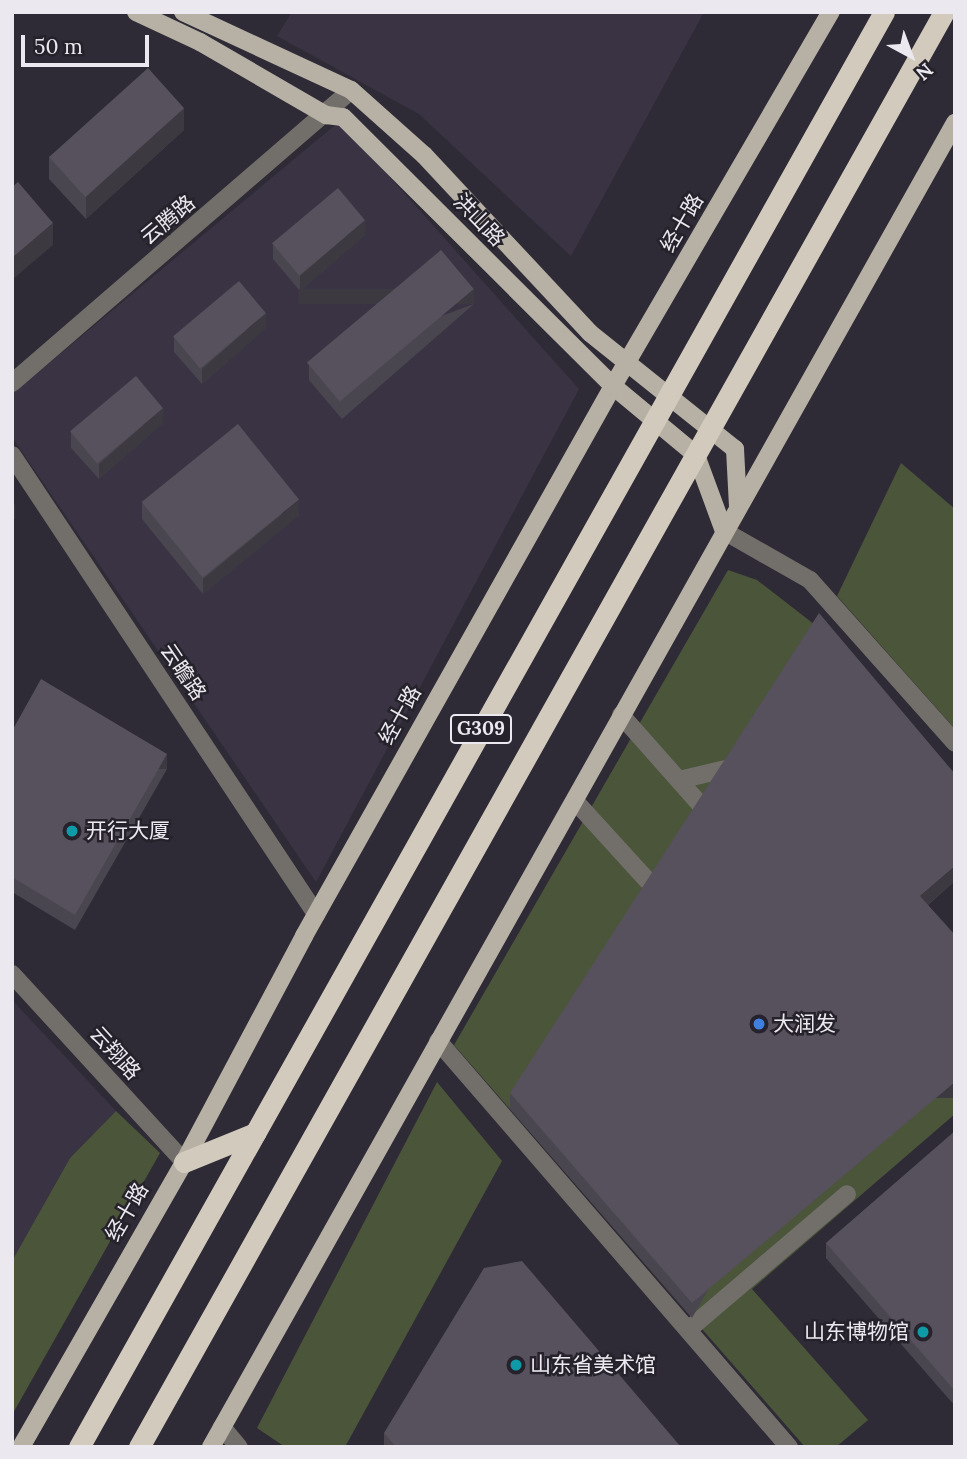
<!DOCTYPE html>
<meta charset="utf-8">
<style>
body{margin:0}
#map{position:relative;width:967px;height:1459px;overflow:hidden;background:#2f2b36;font-family:Lora,"Noto Sans SC",serif}
div>[style]{position:absolute}
[style*='--x']{left:calc(var(--x)*1px);top:calc(var(--y)*1px);width:calc(var(--w)*1px);rotate:calc(var(--a)*1deg)}
.built>*{inset:0;background:#3a3343}
.green>*{inset:0;background:#4a5539}
.minor>*{height:18px;margin:-9px;padding:0 9px;transform-origin:9px;border-radius:9px;background:#726f6a}
.major>*{height:18px;margin:-9px;padding:0 9px;transform-origin:9px;border-radius:9px;background:#b6b0a5}
.highway>*{height:21px;margin:-10.5px;padding:0 10.5px;transform-origin:10.5px;border-radius:10.5px;background:#d1cabd}
.wall>*{inset:0;background:#4a464f}
.shaded-wall>*{inset:0;background:#3c3940;transform-origin:0 0}
.building>*{inset:0;background:#56515c;transform-origin:0 0}
.dots>*{width:19px;height:19px;translate:-50% -50%;box-sizing:border-box;border:4px solid #26222b;border-radius:50%}
span{translate:-50% -50%;white-space:nowrap;text-align:center;line-height:1.15;-webkit-text-stroke:5px #26222b;paint-order:stroke}
.shield-label span{padding:2px 5px;background:#26222b;border:2px solid;border-radius:5px;-webkit-text-stroke-width:0}
.shield-label{font-size:19px;color:#ebe9ef;font-weight:700}
.street-label{font-size:21px;color:#ebe9ef}
.poi-label{font-size:21px;color:#ebe9ef}
.left{translate:0 -50%;text-align:left}
.right{translate:-100% -50%;text-align:right}
.frame{position:absolute;inset:0;border:14px solid #ebe9ef;pointer-events:none}
.north{position:absolute;left:876px;top:21px;width:70px;height:70px;-webkit-text-stroke:5px #26222b;paint-order:stroke;rotate:139deg;font-size:19px;font-weight:700;line-height:28px;text-align:center;color:#ebe9ef}
.north::after{content:'';display:block;margin:auto;width:24px;height:32px;background:#ebe9ef;clip-path:polygon(50% 0,100% 100%,50% 72%,0 100%)}
.scale{position:absolute;left:21px;top:35px;width:128px;height:32px;box-sizing:border-box;border:4px solid #ebe9ef;border-top:0;padding-left:9px;font-size:21px;line-height:24px;white-space:nowrap;color:#ebe9ef;-webkit-text-stroke:5px #26222b;paint-order:stroke}
</style>
<div id="map">
<div class="built">
<div style="clip-path:polygon(292px 12px,704px 12px,571px 256px,419px 114px,277px 36px)"></div>
<div style="clip-path:polygon(340px 121px,579px 389px,316px 882px,12px 437px,12px 394px)"></div>
<div style="clip-path:polygon(12px 1000px,116px 1111px,70px 1158px,12px 1261px)"></div>
</div>
<div class="green">
<div style="clip-path:polygon(901px 463px,955px 509px,955px 729px,837px 596px)"></div>
<div style="clip-path:polygon(728px 570px,757px 580px,819px 628px,851px 856px,955px 978px,955px 1114px,752px 1289px,868px 1420px,836px 1447px,805px 1447px,454px 1045px)"></div>
<div style="clip-path:polygon(437px 1082px,502px 1161px,345px 1447px,285px 1447px,257px 1428px)"></div>
<div style="clip-path:polygon(116px 1111px,160px 1153px,12px 1415px,12px 1261px,70px 1158px)"></div>
</div>
<div class="minor">
<div style="--x:12;--y:383;--w:448;--a:-40.8"></div>
<div style="--x:12;--y:455;--w:551;--a:56.48"></div>
<div style="--x:724;--y:531;--w:99;--a:29.7"></div>
<div style="--x:810;--y:580;--w:218;--a:48.3"></div>
<div style="--x:621;--y:715;--w:139;--a:48.5"></div>
<div style="--x:679;--y:780;--w:61;--a:-13.3"></div>
<div style="--x:575;--y:801;--w:107;--a:47.7"></div>
<div style="--x:12;--y:974;--w:255;--a:47.5"></div>
<div style="--x:438;--y:1041;--w:537;--a:49.16"></div>
<div style="--x:688;--y:1330;--w:209;--a:-40.5"></div>
<div style="--x:222;--y:1427;--w:26;--a:50"></div>
</div>
<div class="major">
<div style="--x:136;--y:12;--w:71;--a:25.1"></div>
<div style="--x:200;--y:42;--w:146;--a:30.1"></div>
<div style="--x:326;--y:115;--w:17;--a:7"></div>
<div style="--x:343;--y:117;--w:381;--a:44.9"></div>
<div style="--x:613;--y:386;--w:108;--a:39.7"></div>
<div style="--x:696;--y:455;--w:81;--a:69.8"></div>
<div style="--x:183;--y:12;--w:185;--a:24.9"></div>
<div style="--x:351;--y:90;--w:98;--a:41.7"></div>
<div style="--x:424;--y:155;--w:243;--a:47"></div>
<div style="--x:590;--y:333;--w:186;--a:38.7"></div>
<div style="--x:735;--y:449;--w:57;--a:87"></div>
<div style="--x:21;--y:1447;--w:328;--a:-60.2"></div>
<div style="--x:184;--y:1162;--w:256;--a:-62"></div>
<div style="--x:304;--y:936;--w:631;--a:-60.67"></div>
<div style="--x:613;--y:386;--w:433;--a:-59.8"></div>
<div style="--x:211;--y:1447;--w:1519;--a:-60.67"></div>
</div>
<div class="highway">
<div style="--x:184;--y:1162;--w:77;--a:-22.2"></div>
<div style="--x:79;--y:1447;--w:1645;--a:-60.71"></div>
<div style="--x:139;--y:1447;--w:1645;--a:-60.71"></div>
</div>
<div class="wall">
<div style="clip-path:polygon(184px 130px,86px 219px,49px 179px,49px 157px)"></div>
<div style="clip-path:polygon(365px 235px,300px 291px,273px 259px,273px 244px)"></div>
<div style="clip-path:polygon(474px 304px,342px 419px,309px 380px,309px 365px)"></div>
<div style="clip-path:polygon(266px 328px,202px 384px,174px 352px,174px 337px)"></div>
<div style="clip-path:polygon(163px 423px,99px 479px,71px 448px,71px 432px)"></div>
<div style="clip-path:polygon(142px 503px,299px 515px,203px 594px,142px 519px)"></div>
<div style="clip-path:polygon(12px 731px,167px 769px,75px 930px,12px 892px)"></div>
<div style="clip-path:polygon(955px 881px,928px 905px,692px 1318px,510px 1109px,510px 1093px)"></div>
<div style="clip-path:polygon(955px 1131px,955px 1406px,826px 1258px,826px 1243px)"></div>
<div style="clip-path:polygon(384px 1433px,681px 1447px,384px 1447px)"></div>
</div>
<div class="shaded-wall">
<div style="clip-path:polygon(184px 108px,184px 130px,86px 219px,86px 197px)"></div>
<div style="clip-path:polygon(365px 220px,365px 235px,300px 291px,300px 276px)"></div>
<div style="clip-path:polygon(53px 223px,53px 245px,12px 280px,12px 258px)"></div>
<div style="left:474px;top:289px;width:15px;height:175px;rotate:90deg"></div>
<div style="clip-path:polygon(266px 313px,266px 328px,202px 384px,202px 369px)"></div>
<div style="clip-path:polygon(163px 408px,163px 423px,99px 479px,99px 464px)"></div>
<div style="clip-path:polygon(299px 500px,299px 515px,203px 594px,203px 579px)"></div>
<div style="clip-path:polygon(15px 504px,15px 519px,12px 521px,12px 506px)"></div>
<div style="left:167px;top:754px;width:15px;height:185px;rotate:90deg"></div>
<div style="clip-path:polygon(955px 866px,955px 881px,920px 911px,920px 896px)"></div>
<div style="left:955px;top:1082px;width:16px;height:344px;rotate:90deg"></div>
</div>
<div class="building">
<div style="left:148px;top:68px;width:54px;height:133px;rotate:48deg"></div>
<div style="clip-path:polygon(18px 182px,53px 223px,12px 258px,12px 187px)"></div>
<div style="left:338px;top:188px;width:42px;height:86px;rotate:50deg"></div>
<div style="left:441px;top:250px;width:51px;height:175px;rotate:50deg"></div>
<div style="left:239px;top:281px;width:42px;height:86px;rotate:50deg"></div>
<div style="left:136px;top:376px;width:42px;height:86px;rotate:50deg"></div>
<div style="left:238px;top:424px;width:97px;height:124px;rotate:51deg"></div>
<div style="clip-path:polygon(819px 613px,955px 774px,955px 866px,920px 896px,955px 935px,955px 1082px,692px 1303px,510px 1093px)"></div>
<div style="clip-path:polygon(41px 679px,167px 754px,75px 915px,12px 877px,12px 731px)"></div>
<div style="clip-path:polygon(955px 1131px,955px 1391px,826px 1243px)"></div>
<div style="clip-path:polygon(522px 1261px,681px 1447px,396px 1447px,384px 1433px,484px 1268px)"></div>
</div>
<div class="dots">
<div style="left:72px;top:831px;background:#0f9aa8"></div>
<div style="left:759px;top:1024px;background:#3f7fe0"></div>
<div style="left:923px;top:1332px;background:#0f9aa8"></div>
<div style="left:516px;top:1365px;background:#0f9aa8"></div>
</div>
<div class="shield-label">
<span style="left:481px;top:729px">G309</span>
</div>
<div class="street-label">
<span style="left:168px;top:220px;rotate:-40deg">云腾路</span>
<span style="left:479px;top:220px;rotate:46deg">洪山路</span>
<span style="left:682px;top:223px;rotate:-60deg">经十路</span>
<span style="left:183px;top:672px;rotate:56deg">云瞻路</span>
<span style="left:400px;top:715px;rotate:-61deg">经十路</span>
<span style="left:115px;top:1053px;rotate:48deg">云翔路</span>
<span style="left:127px;top:1212px;rotate:-60deg">经十路</span>
</div>
<div class="poi-label">
<span class="left" style="left:86px;top:831px">开行大厦</span>
<span class="left" style="left:773px;top:1024px">大润发</span>
<span class="right" style="left:909px;top:1332px">山东博物馆</span>
<span class="left" style="left:530px;top:1365px">山东省美术馆</span>
</div>
<div class="frame"></div>
<div class="north">N</div>
<div class="scale">50 m</div>
</div>
